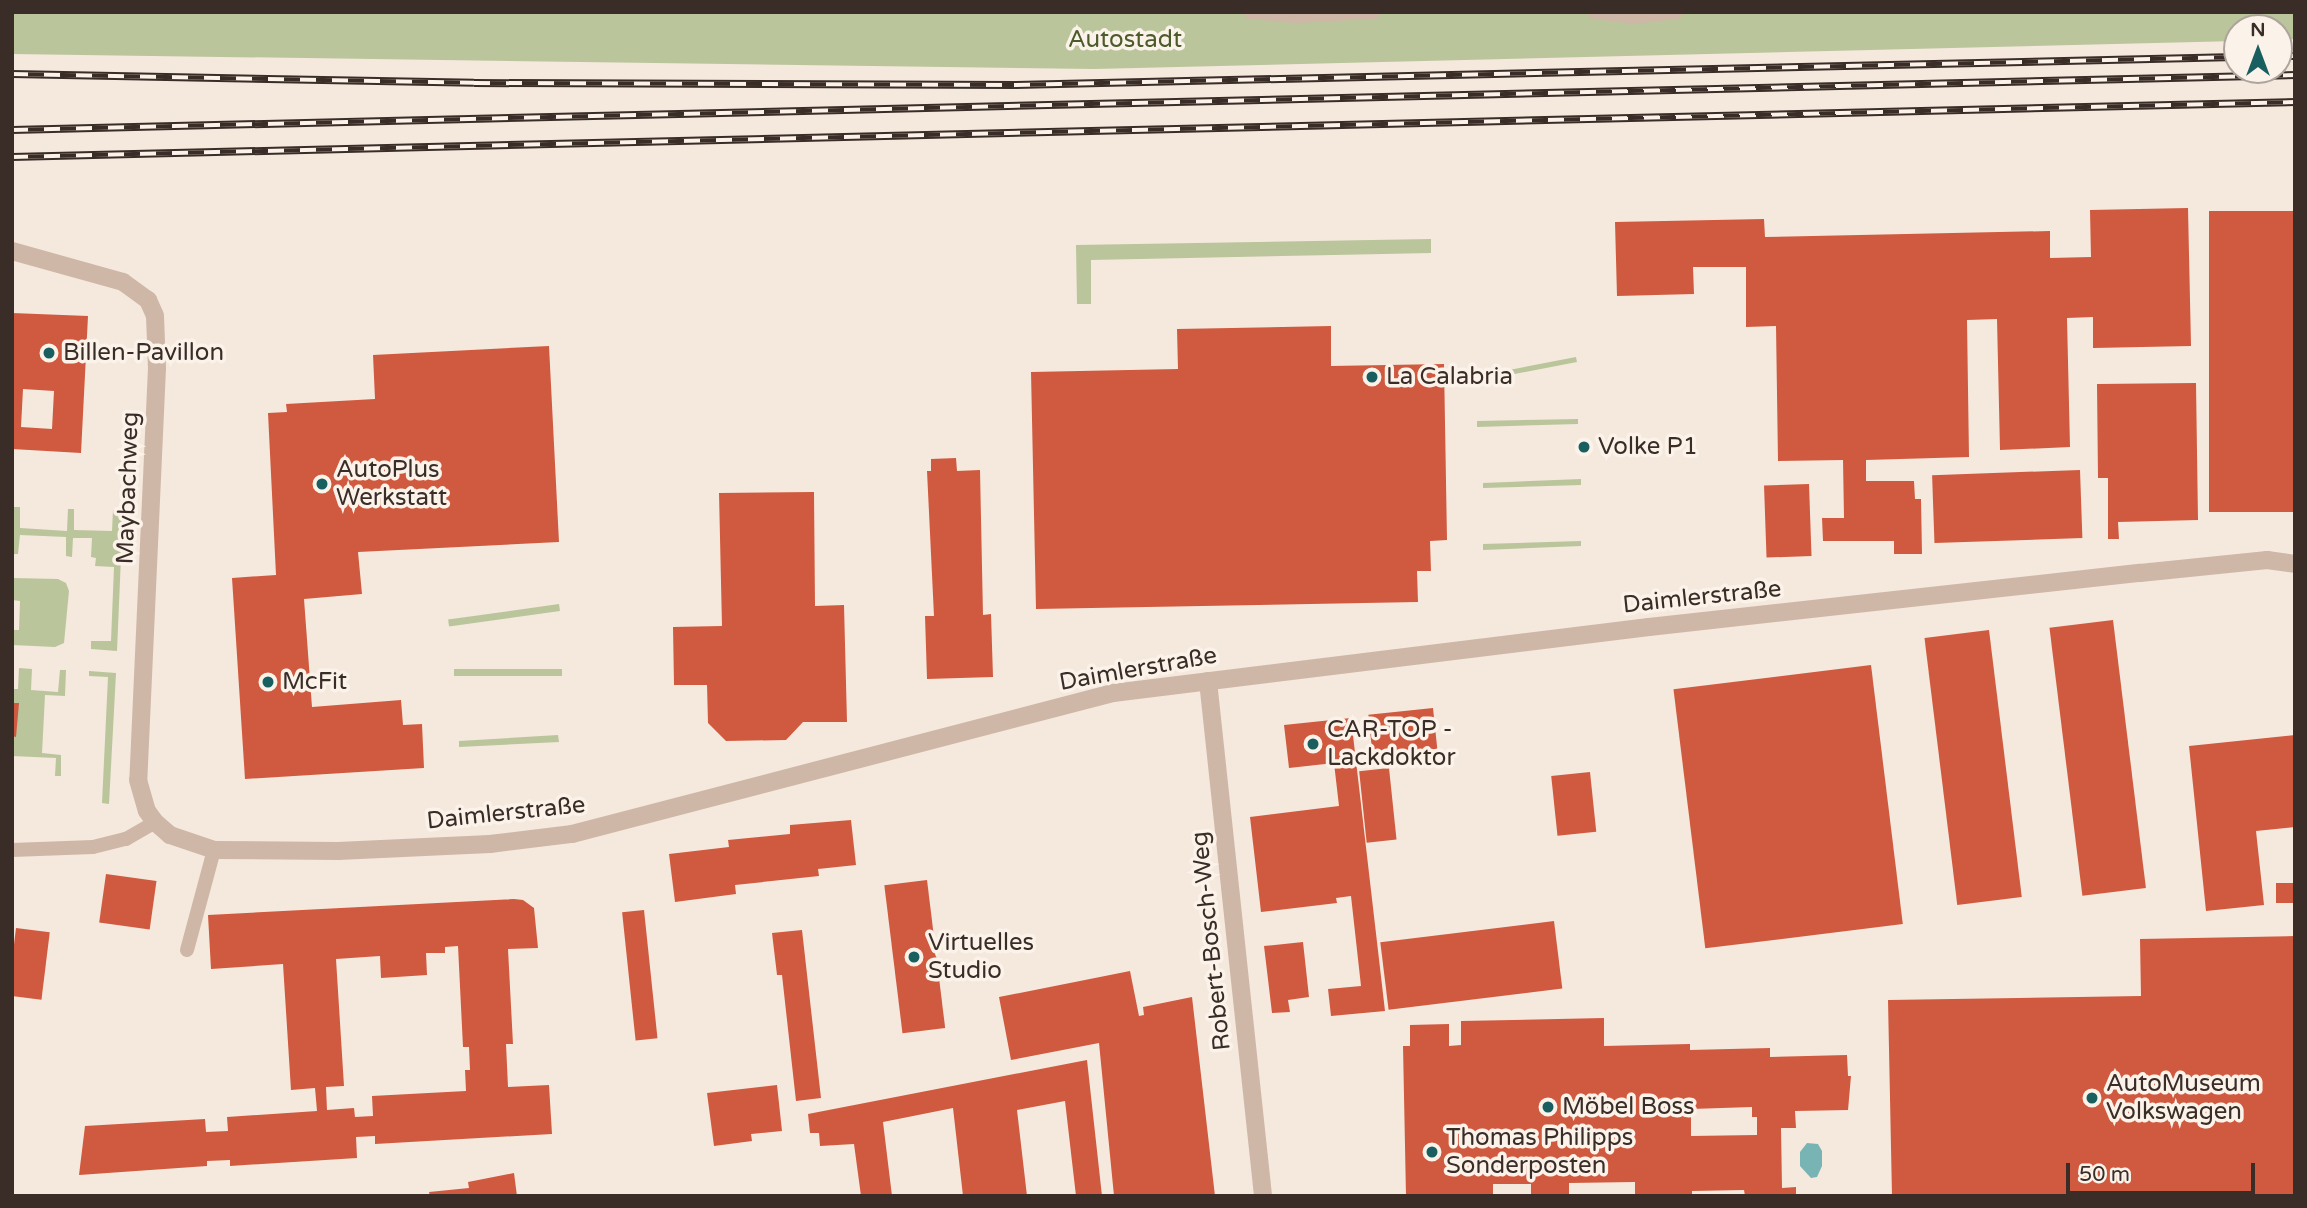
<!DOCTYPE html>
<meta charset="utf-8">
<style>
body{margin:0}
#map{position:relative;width:2307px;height:1208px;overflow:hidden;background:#f5e8dd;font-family:"Varela Round",sans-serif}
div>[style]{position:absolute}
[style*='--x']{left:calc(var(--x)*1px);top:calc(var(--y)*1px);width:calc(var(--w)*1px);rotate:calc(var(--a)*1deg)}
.green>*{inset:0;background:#bac59b;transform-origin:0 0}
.water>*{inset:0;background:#79b4b4}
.building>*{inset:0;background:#d05a3f;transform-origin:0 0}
.service>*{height:14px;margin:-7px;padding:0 7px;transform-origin:7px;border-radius:7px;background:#ceb7a7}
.minor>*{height:18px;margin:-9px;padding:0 9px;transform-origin:9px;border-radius:9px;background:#ceb7a7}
.rail>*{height:8px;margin-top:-4px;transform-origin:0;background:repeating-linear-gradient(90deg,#fbf3ea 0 16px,#3a2d28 0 32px);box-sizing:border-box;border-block:2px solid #3a2d28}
.dots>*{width:19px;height:19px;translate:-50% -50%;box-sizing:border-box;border:4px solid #fbf3ea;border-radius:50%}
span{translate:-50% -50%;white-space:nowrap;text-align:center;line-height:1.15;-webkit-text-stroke:7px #fbf3ea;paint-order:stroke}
.park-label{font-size:24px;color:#4c5b2a}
.poi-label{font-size:24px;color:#3a2d28}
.left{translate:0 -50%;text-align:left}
.street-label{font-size:24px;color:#3a2d28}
.frame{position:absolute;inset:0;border:14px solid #3a2d28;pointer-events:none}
.north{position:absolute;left:2223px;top:14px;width:70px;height:70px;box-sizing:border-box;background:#fbf3ea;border:2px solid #aea49c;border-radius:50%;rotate:0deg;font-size:19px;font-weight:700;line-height:28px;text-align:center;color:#3a2d28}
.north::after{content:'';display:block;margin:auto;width:24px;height:32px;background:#1a5f60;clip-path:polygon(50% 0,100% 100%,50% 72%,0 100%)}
.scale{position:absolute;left:2066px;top:1163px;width:189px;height:32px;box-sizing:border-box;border:4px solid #3a2d28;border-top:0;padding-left:9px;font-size:21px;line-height:24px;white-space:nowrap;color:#3a2d28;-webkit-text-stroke:5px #fbf3ea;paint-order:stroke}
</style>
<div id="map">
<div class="green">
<div style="clip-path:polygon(12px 12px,2295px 12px,2295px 39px,2279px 40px,2279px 28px,2237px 28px,2237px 41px,1094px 69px,12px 54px)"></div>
<div style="clip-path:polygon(1431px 239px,1431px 253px,1091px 260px,1091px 304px,1077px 304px,1076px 245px)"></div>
<div style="left:1576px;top:357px;width:5px;height:100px;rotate:79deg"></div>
<div style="clip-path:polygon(1578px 419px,1578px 424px,1477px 427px,1477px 421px)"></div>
<div style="clip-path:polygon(1581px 479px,1581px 485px,1483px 488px,1483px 483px)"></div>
<div style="clip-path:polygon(14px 507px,20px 507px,20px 528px,67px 531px,68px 509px,74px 509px,74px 530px,112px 531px,113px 510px,123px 510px,117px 651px,91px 649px,91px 641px,111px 641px,114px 567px,95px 566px,96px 558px,91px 557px,92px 538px,73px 538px,72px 557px,66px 556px,66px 537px,20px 535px,18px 554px,12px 554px)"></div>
<div style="clip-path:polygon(1581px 541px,1581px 546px,1483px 550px,1483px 544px)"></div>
<div style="clip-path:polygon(12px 578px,58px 579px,66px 583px,69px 591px,64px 643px,55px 647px,12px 645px,12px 630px,19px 630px,20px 601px,12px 600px)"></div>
<div style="left:559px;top:604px;width:7px;height:112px;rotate:82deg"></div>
<div style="clip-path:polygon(19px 668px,32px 669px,31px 690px,58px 692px,60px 670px,66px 670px,65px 696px,45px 695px,42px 753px,61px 755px,61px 776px,55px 776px,56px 758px,12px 756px,12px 689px,18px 689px)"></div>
<div style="left:562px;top:669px;width:7px;height:108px;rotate:90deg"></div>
<div style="clip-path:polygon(89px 671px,116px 673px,109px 804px,102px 803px,108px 677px,89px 676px)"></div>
<div style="clip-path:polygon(558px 735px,559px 742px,459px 747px,459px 741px)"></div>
</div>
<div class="water">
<div style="clip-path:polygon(1807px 1143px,1818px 1144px,1822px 1151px,1822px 1166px,1817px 1177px,1811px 1178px,1800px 1166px,1800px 1152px)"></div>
</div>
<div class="building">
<div style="clip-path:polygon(2188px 208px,2191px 346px,2093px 348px,2093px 317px,2067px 318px,2070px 447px,2000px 450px,1997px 319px,1967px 320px,1969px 457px,1866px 460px,1866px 481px,1914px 481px,1915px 499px,1921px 499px,1922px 554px,1894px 554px,1894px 541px,1823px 541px,1822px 518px,1844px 518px,1843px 460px,1778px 461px,1776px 326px,1746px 327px,1746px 267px,1693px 267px,1694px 294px,1617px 296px,1615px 222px,1764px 219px,1765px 237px,2050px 231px,2050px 258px,2091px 257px,2090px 210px)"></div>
<div style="left:2295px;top:211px;width:301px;height:86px;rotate:90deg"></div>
<div style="clip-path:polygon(evenodd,12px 313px,88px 316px,81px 453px,12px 449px,12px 313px,23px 389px,54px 391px,52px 429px,21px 427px,23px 389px)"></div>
<div style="clip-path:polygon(1331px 326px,1331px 366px,1444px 364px,1447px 540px,1430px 541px,1431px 571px,1417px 571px,1418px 602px,1036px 609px,1031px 372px,1178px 369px,1177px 329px)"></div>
<div style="clip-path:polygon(549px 346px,559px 542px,358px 552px,362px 594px,304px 599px,312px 707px,401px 700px,403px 725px,422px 724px,424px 768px,245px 779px,232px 578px,276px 575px,268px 413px,287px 412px,286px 404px,375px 399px,373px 355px)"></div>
<div style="clip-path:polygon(2196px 383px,2198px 520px,2118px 522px,2119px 539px,2108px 539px,2108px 478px,2098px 478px,2097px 384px)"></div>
<div style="clip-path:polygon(956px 458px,957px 471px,980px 470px,983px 615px,991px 614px,993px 677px,927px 679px,925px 616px,934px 616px,927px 471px,931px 471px,931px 459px)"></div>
<div style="left:2080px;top:470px;width:68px;height:148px;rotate:88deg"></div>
<div style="left:1809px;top:484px;width:72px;height:45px;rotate:88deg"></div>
<div style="clip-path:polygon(814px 492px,815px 606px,844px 605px,847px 722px,803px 722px,786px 740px,726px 741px,708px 723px,707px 685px,674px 685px,673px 627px,722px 626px,719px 493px)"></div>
<div style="left:2113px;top:620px;width:270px;height:64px;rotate:83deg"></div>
<div style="left:1989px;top:630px;width:269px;height:65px;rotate:83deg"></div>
<div style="left:1871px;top:665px;width:261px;height:199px;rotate:83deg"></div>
<div style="clip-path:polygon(12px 703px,19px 703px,16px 737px,12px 736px)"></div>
<div style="left:1433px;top:708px;width:41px;height:65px;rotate:84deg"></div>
<div style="clip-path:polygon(1351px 718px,1385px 1011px,1331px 1016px,1328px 989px,1361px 986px,1351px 896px,1336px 898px,1337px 903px,1261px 912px,1250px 817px,1339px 806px,1334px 763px,1289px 768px,1284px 725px)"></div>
<div style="clip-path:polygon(2295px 735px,2295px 827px,2256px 831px,2264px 905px,2206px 911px,2189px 746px)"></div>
<div style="left:1389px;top:768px;width:72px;height:30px;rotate:84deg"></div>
<div style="left:1590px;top:772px;width:60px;height:39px;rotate:84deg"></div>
<div style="clip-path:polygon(851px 820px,856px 865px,818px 869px,819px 876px,735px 885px,736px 894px,675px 902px,669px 854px,729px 847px,728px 840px,790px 834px,790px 825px)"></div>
<div style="left:106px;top:874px;width:51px;height:49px;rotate:8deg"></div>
<div style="left:927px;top:880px;width:149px;height:43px;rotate:83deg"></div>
<div style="left:2295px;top:883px;width:20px;height:19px;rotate:90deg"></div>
<div style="clip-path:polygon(evenodd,514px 899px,523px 900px,534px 908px,538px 948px,508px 949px,513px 1044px,506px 1044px,508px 1087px,549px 1085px,552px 1134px,375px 1144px,375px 1136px,356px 1137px,357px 1158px,230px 1166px,230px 1160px,207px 1161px,207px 1166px,79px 1175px,85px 1126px,205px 1119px,206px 1132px,228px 1131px,227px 1117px,317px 1111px,315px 1088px,291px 1090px,283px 964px,211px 969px,208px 915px,514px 899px,458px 946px,463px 1047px,469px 1047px,470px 1070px,465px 1070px,466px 1091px,372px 1096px,373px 1116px,355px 1117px,354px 1108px,327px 1110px,326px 1087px,344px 1086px,336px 959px,380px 956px,381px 978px,427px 975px,426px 953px,445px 953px,445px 947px,458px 946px)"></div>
<div style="left:644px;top:910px;width:129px;height:22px;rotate:84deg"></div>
<div style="left:1554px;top:921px;width:68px;height:175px;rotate:83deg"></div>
<div style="left:16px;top:928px;width:34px;height:68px;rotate:7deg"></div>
<div style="clip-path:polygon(802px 930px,821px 1098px,796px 1101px,782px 975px,777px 975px,772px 933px)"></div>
<div style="clip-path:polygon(2295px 936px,2295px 1196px,1892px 1196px,1888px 1000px,2141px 996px,2140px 939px)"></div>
<div style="clip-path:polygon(1303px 942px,1309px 997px,1288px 1000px,1290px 1012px,1272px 1013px,1264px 946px)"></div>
<div style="clip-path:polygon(1130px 971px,1139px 1016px,1144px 1015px,1143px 1007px,1192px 997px,1215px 1196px,1114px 1196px,1099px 1043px,1011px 1060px,999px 997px)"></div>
<div style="clip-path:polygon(evenodd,1604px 1018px,1604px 1046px,1690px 1044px,1690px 1050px,1770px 1048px,1770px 1057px,1847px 1055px,1848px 1076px,1851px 1076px,1848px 1110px,1795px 1111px,1796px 1128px,1781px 1128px,1782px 1188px,1796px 1187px,1796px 1196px,1745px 1196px,1744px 1190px,1692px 1191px,1692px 1196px,1635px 1196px,1635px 1182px,1569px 1183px,1569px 1196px,1531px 1196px,1531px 1184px,1493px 1184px,1493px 1196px,1406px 1196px,1403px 1046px,1410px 1046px,1410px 1025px,1449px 1024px,1449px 1046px,1461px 1045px,1461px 1021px,1604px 1018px,1752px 1107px,1752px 1117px,1757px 1117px,1757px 1135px,1691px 1136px,1691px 1109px,1752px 1107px)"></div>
<div style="clip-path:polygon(1087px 1060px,1102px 1196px,1076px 1196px,1065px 1101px,1017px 1110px,1027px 1196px,963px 1196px,953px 1108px,883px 1122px,892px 1196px,861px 1196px,854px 1144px,820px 1146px,819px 1133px,810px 1133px,808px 1114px)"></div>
<div style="clip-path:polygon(777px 1085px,782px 1131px,751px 1134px,752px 1141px,714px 1146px,707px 1093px)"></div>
<div style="clip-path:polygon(514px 1173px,517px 1196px,430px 1196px,429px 1192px,469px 1188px,468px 1182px)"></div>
</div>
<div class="service">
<div style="--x:1250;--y:12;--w:45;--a:5.1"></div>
<div style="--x:1295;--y:16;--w:79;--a:-2.9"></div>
<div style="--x:1594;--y:12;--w:38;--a:7"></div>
<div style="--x:1632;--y:17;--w:45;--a:-6.3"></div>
<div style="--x:12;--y:850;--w:81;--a:-2.1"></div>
<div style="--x:93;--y:847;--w:34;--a:-14"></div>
<div style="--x:126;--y:839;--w:34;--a:-30"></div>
<div style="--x:187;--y:950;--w:104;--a:-74.9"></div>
</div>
<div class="minor">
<div style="--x:12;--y:251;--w:115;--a:15.6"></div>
<div style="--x:123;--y:282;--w:31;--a:36"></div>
<div style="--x:148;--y:300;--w:17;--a:66"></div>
<div style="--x:155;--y:316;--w:52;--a:87.8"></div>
<div style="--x:157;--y:368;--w:412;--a:92.6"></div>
<div style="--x:138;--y:780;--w:32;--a:74"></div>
<div style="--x:147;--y:811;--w:14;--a:54"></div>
<div style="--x:155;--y:822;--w:20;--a:41"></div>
<div style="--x:170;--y:835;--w:46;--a:18.8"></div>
<div style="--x:214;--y:850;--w:124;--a:0.5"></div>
<div style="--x:338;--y:851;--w:152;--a:-2.6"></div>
<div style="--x:490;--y:844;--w:83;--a:-7"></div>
<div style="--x:572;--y:834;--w:559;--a:-14.61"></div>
<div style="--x:1113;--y:693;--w:540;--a:-7.02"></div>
<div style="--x:1649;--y:627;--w:494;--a:-6.3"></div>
<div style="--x:2140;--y:573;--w:128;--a:-5.8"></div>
<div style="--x:2267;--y:560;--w:28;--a:8"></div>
<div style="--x:1208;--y:681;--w:518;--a:83.9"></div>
</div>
<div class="rail">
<div style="--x:2279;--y:56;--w:16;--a:0"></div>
<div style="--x:12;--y:74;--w:462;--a:1.1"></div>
<div style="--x:474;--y:83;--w:540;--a:0.21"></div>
<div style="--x:1014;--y:85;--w:1223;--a:-1.31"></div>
<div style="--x:12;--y:130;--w:2284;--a:-1.38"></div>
<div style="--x:12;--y:157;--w:2284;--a:-1.38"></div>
</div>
<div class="dots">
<div style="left:49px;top:353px;background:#1a5f60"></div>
<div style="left:1372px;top:377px;background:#1a5f60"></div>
<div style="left:1584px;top:447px;background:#1a5f60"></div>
<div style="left:322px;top:484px;background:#1a5f60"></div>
<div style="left:268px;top:682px;background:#1a5f60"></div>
<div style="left:1313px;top:744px;background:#1a5f60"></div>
<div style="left:914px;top:957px;background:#1a5f60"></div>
<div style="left:2092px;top:1098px;background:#1a5f60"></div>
<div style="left:1548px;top:1107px;background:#1a5f60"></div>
<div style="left:1432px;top:1152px;background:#1a5f60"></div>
</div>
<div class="park-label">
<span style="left:1125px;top:40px">Autostadt</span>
</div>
<div class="poi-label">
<span class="left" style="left:63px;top:353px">Billen-Pavillon</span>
<span class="left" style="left:1386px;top:377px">La Calabria</span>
<span class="left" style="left:1598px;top:447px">Volke P1</span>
<span class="left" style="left:336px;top:484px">AutoPlus<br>Werkstatt</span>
<span class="left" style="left:282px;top:682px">McFit</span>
<span class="left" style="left:1327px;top:744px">CAR-TOP -<br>Lackdoktor</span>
<span class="left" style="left:928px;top:957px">Virtuelles<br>Studio</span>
<span class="left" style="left:2106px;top:1098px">AutoMuseum<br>Volkswagen</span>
<span class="left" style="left:1562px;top:1107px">Möbel Boss</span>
<span class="left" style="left:1446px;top:1152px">Thomas Philipps<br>Sonderposten</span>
</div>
<div class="street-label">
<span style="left:128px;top:488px;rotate:-88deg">Maybachweg</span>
<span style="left:1702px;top:597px;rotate:-6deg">Daimlerstraße</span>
<span style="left:1138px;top:669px;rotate:-10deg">Daimlerstraße</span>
<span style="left:506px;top:813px;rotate:-6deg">Daimlerstraße</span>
<span style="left:1211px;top:941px;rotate:-96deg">Robert-Bosch-Weg</span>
</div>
<div class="frame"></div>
<div class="north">N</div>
<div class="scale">50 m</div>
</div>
